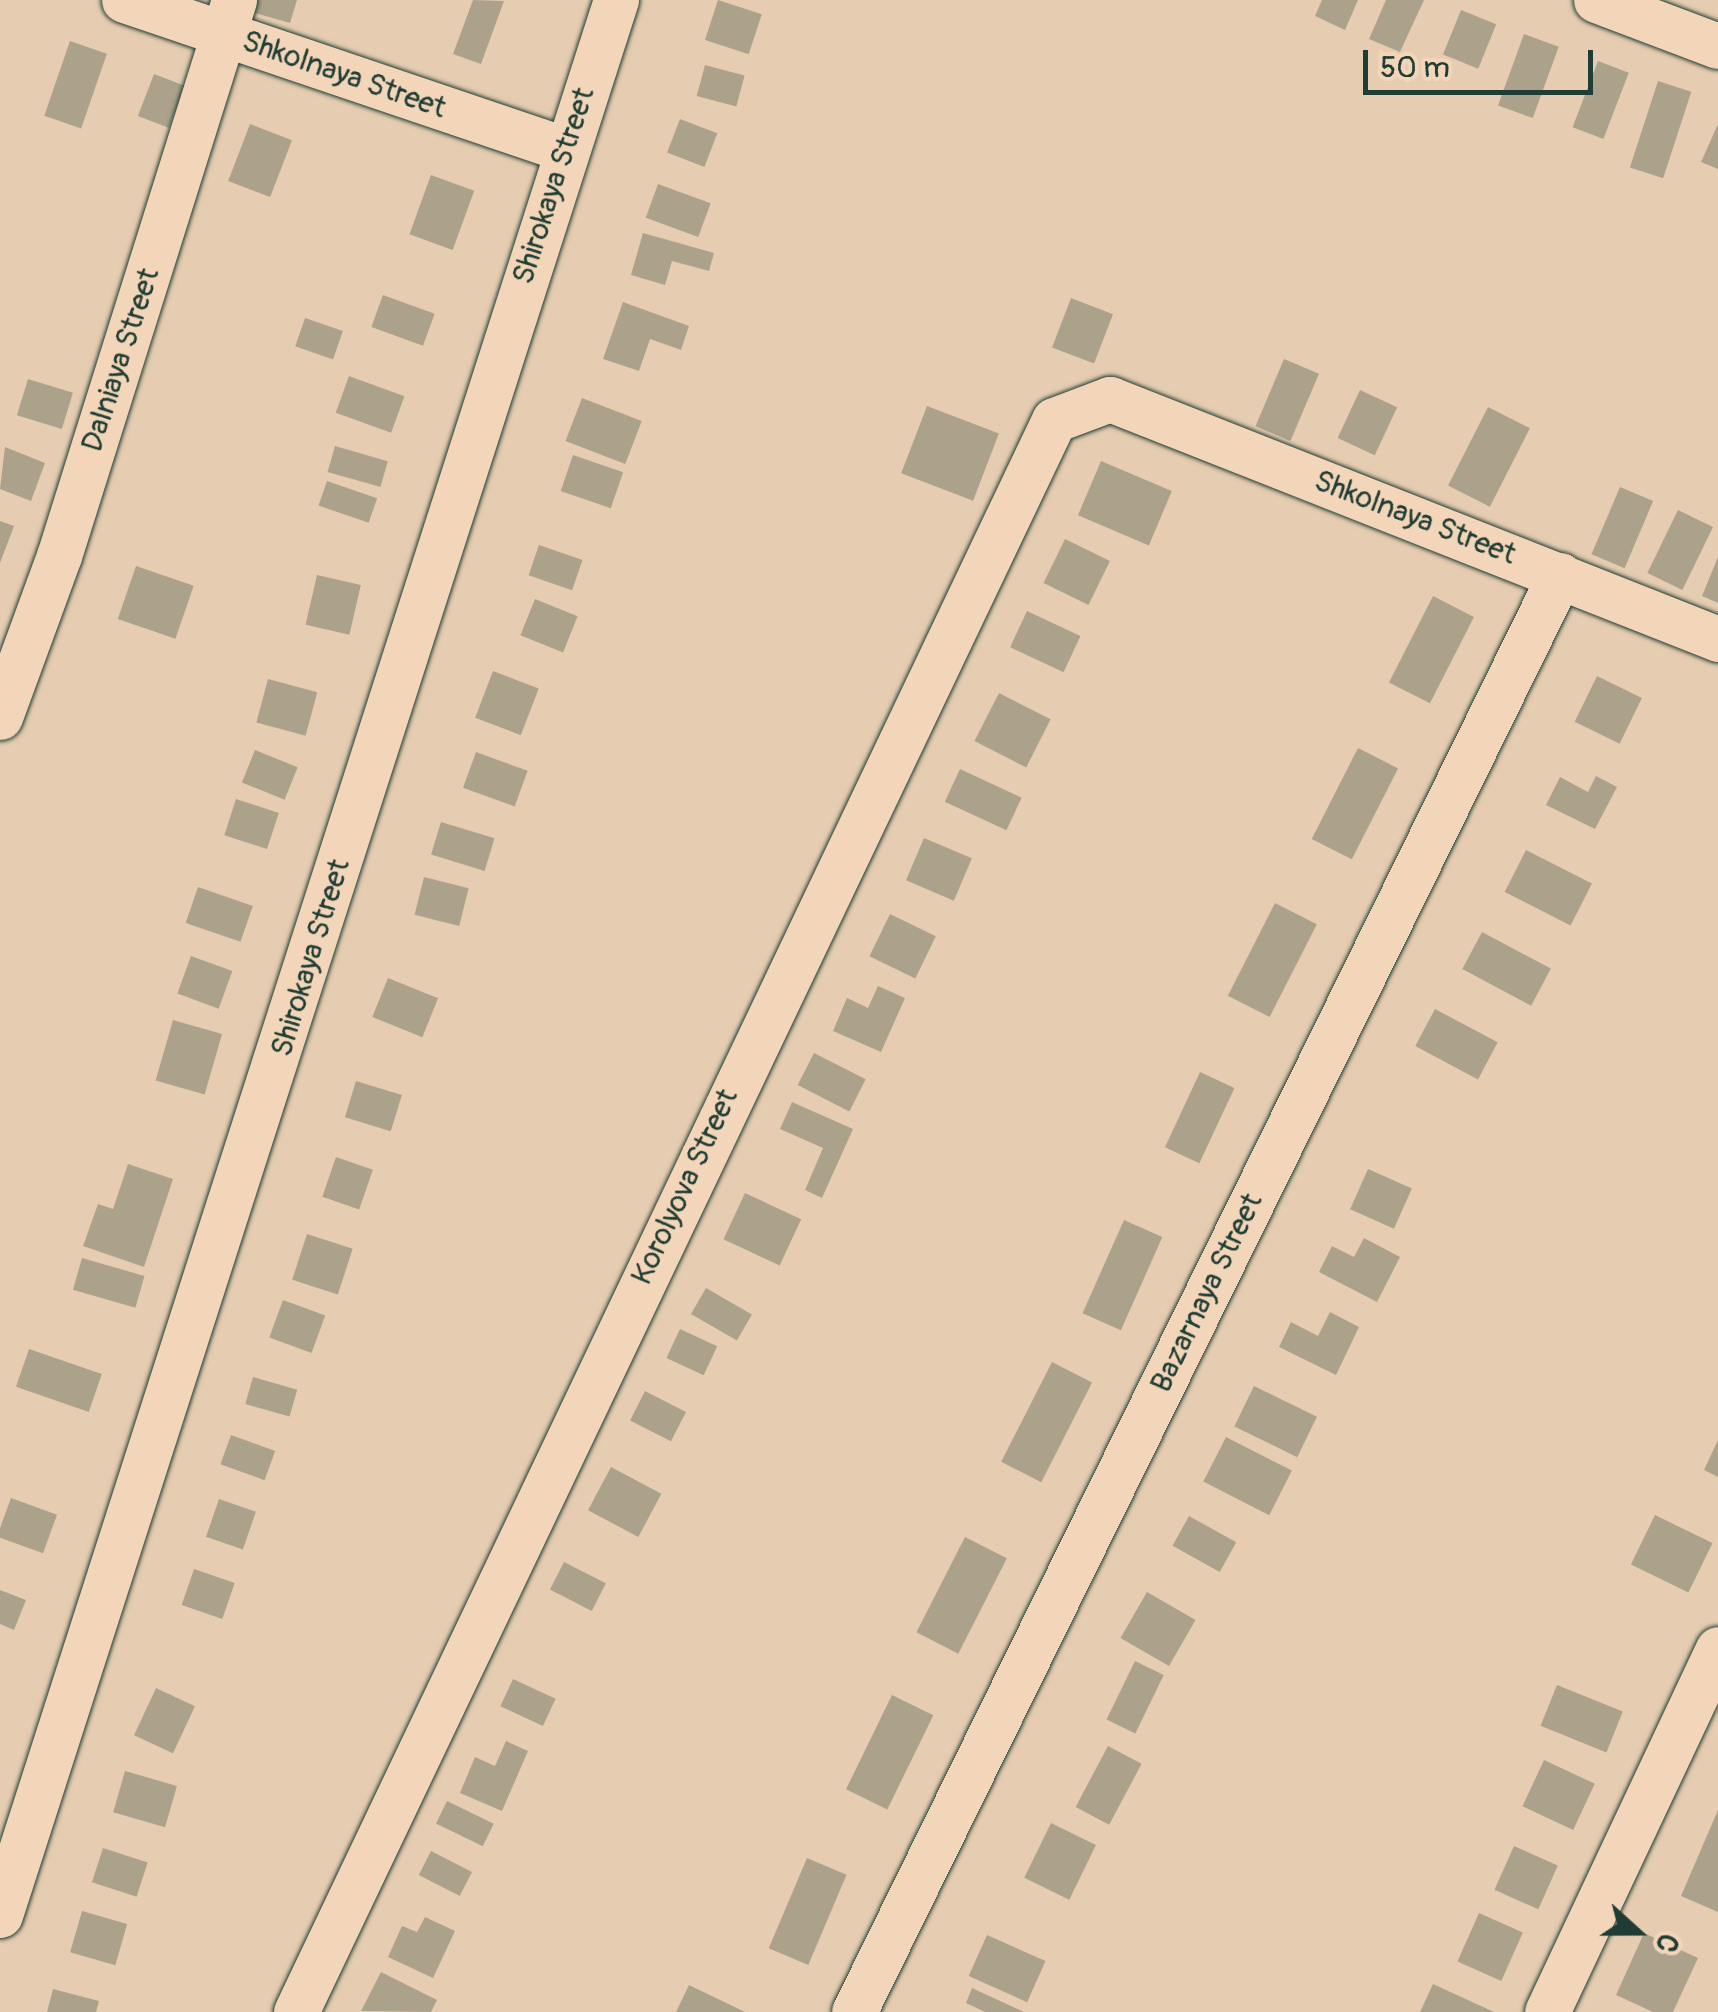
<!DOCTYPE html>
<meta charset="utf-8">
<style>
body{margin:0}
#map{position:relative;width:1718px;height:2012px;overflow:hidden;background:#e6cdb1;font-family:Pangolin,sans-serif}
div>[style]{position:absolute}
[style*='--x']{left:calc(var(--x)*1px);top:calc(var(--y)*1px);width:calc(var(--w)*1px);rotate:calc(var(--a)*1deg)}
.building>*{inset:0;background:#aca28b;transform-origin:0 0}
.roads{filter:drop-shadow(0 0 2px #1f3d34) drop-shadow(0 0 2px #1f3d34)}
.minor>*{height:45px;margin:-22.5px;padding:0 22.5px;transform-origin:22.5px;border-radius:22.5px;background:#f3d6b9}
span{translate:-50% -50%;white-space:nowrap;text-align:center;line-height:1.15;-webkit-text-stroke:10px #f3d6b9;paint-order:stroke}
.street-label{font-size:30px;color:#1f3d34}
.north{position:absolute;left:1588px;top:1882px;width:100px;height:100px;-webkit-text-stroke:8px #f3d6b9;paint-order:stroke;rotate:111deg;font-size:28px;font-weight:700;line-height:40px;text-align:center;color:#1f3d34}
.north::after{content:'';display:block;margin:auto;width:35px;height:45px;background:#1f3d34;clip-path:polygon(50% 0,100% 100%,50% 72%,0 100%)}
.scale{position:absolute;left:1363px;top:50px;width:230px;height:45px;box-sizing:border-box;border:5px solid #1f3d34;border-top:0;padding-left:12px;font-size:30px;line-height:35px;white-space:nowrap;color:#1f3d34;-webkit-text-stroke:8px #f3d6b9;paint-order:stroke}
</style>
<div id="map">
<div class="building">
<div style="clip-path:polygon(258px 0,297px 0,290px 23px,255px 13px)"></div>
<div style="clip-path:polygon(473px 0,504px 1px,481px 64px,453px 54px)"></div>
<div style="left:718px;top:0;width:46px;height:42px;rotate:18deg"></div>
<div style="clip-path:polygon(1322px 0,1358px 0,1345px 30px,1315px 16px)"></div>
<div style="clip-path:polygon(1386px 0,1424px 0,1400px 52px,1369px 39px)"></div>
<div style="left:1461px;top:10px;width:38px;height:48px;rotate:22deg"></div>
<div style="left:1524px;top:34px;width:37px;height:76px;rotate:20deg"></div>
<div style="left:70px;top:41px;width:39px;height:79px;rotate:19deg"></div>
<div style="left:1598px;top:61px;width:33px;height:71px;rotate:21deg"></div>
<div style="left:705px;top:65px;width:41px;height:32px;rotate:15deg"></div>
<div style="left:154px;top:74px;width:33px;height:45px;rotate:21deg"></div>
<div style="left:1658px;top:81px;width:35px;height:91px;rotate:18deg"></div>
<div style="left:680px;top:119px;width:40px;height:36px;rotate:21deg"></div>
<div style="left:250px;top:124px;width:45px;height:61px;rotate:21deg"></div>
<div style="clip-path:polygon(1718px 124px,1718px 169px,1701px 162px)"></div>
<div style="left:431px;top:175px;width:46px;height:63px;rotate:20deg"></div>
<div style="left:658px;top:184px;width:56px;height:36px;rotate:20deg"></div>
<div style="clip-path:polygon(643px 233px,714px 253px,709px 271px,672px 261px,665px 285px,631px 275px)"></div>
<div style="left:383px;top:295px;width:55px;height:34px;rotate:20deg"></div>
<div style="left:1071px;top:298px;width:45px;height:53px;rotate:21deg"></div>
<div style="clip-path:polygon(623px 302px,689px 326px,681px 350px,650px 339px,639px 371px,603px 359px)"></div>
<div style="left:305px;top:318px;width:40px;height:30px;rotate:19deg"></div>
<div style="left:1284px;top:359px;width:38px;height:73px;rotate:23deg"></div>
<div style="left:349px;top:376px;width:59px;height:39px;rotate:20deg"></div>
<div style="left:28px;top:379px;width:47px;height:38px;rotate:17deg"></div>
<div style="left:1360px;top:390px;width:41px;height:53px;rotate:25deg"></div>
<div style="left:582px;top:398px;width:64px;height:46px;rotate:21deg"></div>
<div style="left:927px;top:406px;width:77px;height:72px;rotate:21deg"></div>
<div style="left:1488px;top:407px;width:47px;height:88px;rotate:27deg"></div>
<div style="left:335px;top:446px;width:55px;height:27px;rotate:16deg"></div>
<div style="clip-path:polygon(5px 447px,45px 463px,31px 501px,0 489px)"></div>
<div style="left:573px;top:455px;width:53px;height:38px;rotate:19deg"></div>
<div style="left:1101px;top:461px;width:77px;height:59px;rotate:23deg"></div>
<div style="left:327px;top:481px;width:53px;height:26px;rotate:19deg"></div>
<div style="left:1620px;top:487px;width:36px;height:73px;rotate:23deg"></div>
<div style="left:1678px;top:510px;width:39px;height:70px;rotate:26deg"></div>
<div style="clip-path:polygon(0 521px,14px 526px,0 563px)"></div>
<div style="left:1065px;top:539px;width:50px;height:49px;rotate:26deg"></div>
<div style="left:539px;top:545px;width:46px;height:32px;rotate:19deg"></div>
<div style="clip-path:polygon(1718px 557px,1718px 603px,1702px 596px)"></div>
<div style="left:136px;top:566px;width:61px;height:56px;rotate:19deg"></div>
<div style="left:317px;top:575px;width:45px;height:51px;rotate:13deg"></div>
<div style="left:1433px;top:596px;width:46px;height:97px;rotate:27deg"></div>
<div style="left:535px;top:599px;width:46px;height:39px;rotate:22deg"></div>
<div style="left:1027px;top:611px;width:59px;height:40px;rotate:25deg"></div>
<div style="left:493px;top:671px;width:49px;height:50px;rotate:21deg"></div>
<div style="left:1597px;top:676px;width:50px;height:51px;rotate:26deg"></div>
<div style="left:268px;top:679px;width:51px;height:45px;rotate:15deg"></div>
<div style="left:999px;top:693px;width:58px;height:54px;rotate:27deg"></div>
<div style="left:1358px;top:748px;width:45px;height:102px;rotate:27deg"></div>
<div style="left:255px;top:750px;width:46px;height:35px;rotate:22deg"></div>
<div style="left:476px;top:752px;width:55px;height:38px;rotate:20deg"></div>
<div style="left:960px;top:769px;width:68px;height:36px;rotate:25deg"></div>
<div style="clip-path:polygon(1596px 776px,1617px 787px,1595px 829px,1546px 805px,1560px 777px,1588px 792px)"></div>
<div style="left:236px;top:799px;width:45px;height:38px;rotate:18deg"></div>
<div style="left:441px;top:822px;width:56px;height:34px;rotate:17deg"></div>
<div style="left:924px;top:838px;width:52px;height:46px;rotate:23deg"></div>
<div style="left:1526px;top:850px;width:74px;height:47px;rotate:27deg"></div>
<div style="left:424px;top:877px;width:46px;height:39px;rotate:14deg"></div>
<div style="left:198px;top:887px;width:58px;height:38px;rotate:19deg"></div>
<div style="left:1275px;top:903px;width:47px;height:104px;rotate:27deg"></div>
<div style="left:890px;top:914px;width:51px;height:47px;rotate:26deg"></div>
<div style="left:1482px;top:932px;width:78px;height:42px;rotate:28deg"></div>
<div style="left:191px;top:956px;width:44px;height:40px;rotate:20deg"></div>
<div style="left:388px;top:978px;width:54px;height:42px;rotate:22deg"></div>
<div style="clip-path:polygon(878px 986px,905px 998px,881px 1052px,833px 1031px,847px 998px,868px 1008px)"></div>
<div style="left:1435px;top:1009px;width:71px;height:42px;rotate:28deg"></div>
<div style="left:173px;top:1020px;width:51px;height:63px;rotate:16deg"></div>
<div style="left:814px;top:1053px;width:58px;height:36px;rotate:27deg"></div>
<div style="left:1200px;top:1072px;width:38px;height:83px;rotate:25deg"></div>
<div style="left:356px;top:1081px;width:48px;height:38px;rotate:17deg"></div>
<div style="clip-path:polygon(792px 1102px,853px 1129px,822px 1198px,805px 1190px,823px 1148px,780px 1129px)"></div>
<div style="left:336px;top:1157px;width:39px;height:42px;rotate:19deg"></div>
<div style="clip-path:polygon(128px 1164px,173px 1179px,144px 1267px,83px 1246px,98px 1204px,113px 1209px)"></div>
<div style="left:1368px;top:1169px;width:48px;height:44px;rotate:24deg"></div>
<div style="left:745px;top:1193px;width:62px;height:51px;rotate:25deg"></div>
<div style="left:1124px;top:1220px;width:42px;height:102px;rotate:24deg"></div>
<div style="left:307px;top:1234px;width:48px;height:48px;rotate:18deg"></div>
<div style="clip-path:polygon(1364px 1238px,1400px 1257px,1377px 1302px,1319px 1272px,1332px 1246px,1354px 1257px)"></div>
<div style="left:82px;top:1258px;width:65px;height:33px;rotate:16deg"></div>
<div style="left:706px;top:1288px;width:53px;height:30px;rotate:30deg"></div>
<div style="left:283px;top:1300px;width:45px;height:40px;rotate:20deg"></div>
<div style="clip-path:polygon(1330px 1312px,1359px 1327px,1336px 1375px,1279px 1347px,1291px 1322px,1318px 1336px)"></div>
<div style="left:680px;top:1329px;width:41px;height:32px;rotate:25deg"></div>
<div style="left:29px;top:1349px;width:77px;height:40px;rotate:19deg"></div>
<div style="left:1052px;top:1362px;width:45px;height:112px;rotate:27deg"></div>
<div style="left:253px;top:1377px;width:46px;height:28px;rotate:16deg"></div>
<div style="left:1254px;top:1386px;width:70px;height:45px;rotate:26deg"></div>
<div style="left:645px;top:1391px;width:46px;height:33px;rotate:27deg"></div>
<div style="left:231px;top:1435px;width:47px;height:31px;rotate:20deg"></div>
<div style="left:1226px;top:1437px;width:74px;height:50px;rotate:27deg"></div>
<div style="clip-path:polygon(1718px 1440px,1718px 1477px,1704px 1470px)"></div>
<div style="left:611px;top:1467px;width:57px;height:49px;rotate:28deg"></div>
<div style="left:11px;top:1498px;width:49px;height:41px;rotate:20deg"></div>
<div style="left:219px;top:1499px;width:39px;height:40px;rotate:19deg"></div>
<div style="left:1655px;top:1515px;width:64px;height:55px;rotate:26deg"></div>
<div style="left:1189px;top:1516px;width:54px;height:34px;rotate:29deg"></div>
<div style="left:965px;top:1537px;width:47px;height:107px;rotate:27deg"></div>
<div style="left:564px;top:1562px;width:47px;height:31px;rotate:27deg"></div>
<div style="left:194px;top:1569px;width:43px;height:38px;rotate:19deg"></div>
<div style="clip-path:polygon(0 1590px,26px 1600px,14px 1630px,0 1624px)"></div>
<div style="left:1147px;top:1592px;width:56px;height:53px;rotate:30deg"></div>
<div style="left:1135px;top:1661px;width:32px;height:65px;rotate:26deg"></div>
<div style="left:513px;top:1679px;width:47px;height:30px;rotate:25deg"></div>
<div style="left:1557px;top:1685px;width:71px;height:44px;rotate:22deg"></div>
<div style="left:156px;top:1688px;width:43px;height:52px;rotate:25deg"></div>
<div style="left:892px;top:1695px;width:46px;height:105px;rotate:26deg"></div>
<div style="clip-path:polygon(506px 1741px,528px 1751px,502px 1811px,460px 1793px,475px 1757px,495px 1766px)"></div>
<div style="left:1108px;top:1746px;width:38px;height:69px;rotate:28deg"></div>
<div style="left:1544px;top:1760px;width:56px;height:51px;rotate:25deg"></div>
<div style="left:125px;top:1771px;width:54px;height:43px;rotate:16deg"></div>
<div style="left:447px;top:1801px;width:52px;height:25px;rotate:26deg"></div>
<div style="clip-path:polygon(1718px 1810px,1718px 1912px,1681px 1896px)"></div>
<div style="left:1051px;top:1823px;width:50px;height:61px;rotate:26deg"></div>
<div style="left:1514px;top:1846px;width:48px;height:48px;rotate:24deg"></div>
<div style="left:103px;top:1848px;width:47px;height:36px;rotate:18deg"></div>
<div style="left:431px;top:1851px;width:46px;height:27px;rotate:27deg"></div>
<div style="left:807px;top:1858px;width:43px;height:98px;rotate:23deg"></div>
<div style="left:82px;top:1911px;width:47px;height:43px;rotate:16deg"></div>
<div style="left:1479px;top:1913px;width:48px;height:53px;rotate:24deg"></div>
<div style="clip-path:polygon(425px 1917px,455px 1931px,433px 1978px,388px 1957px,402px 1926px,417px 1932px)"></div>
<div style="clip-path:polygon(1644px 1933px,1698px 1958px,1673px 2012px,1653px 2012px,1616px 1995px)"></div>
<div style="left:987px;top:1935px;width:64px;height:45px;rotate:24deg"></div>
<div style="clip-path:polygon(381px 1972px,437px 2000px,431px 2012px,361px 2011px)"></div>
<div style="clip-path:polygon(1433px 1984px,1494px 2012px,1420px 2012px)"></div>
<div style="clip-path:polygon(689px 1985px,745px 2012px,676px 2012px)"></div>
<div style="clip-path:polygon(972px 1988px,1024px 2012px,985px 2012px,966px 2003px)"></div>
<div style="clip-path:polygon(53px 1989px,99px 2001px,96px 2012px,47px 2012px)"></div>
</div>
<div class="roads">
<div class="minor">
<div style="--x:124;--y:0;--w:465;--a:18.7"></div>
<div style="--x:1596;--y:0;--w:130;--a:20.7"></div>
<div style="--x:0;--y:717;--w:171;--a:-69.9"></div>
<div style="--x:59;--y:556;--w:583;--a:-72.53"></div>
<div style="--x:0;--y:1915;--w:2012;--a:-72.17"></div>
<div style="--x:296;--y:2012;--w:1763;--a:-64.54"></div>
<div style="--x:1054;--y:420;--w:60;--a:-20.6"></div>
<div style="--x:1110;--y:399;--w:654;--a:21.54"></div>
<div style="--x:854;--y:2012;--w:1601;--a:-63.84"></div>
<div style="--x:1547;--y:2012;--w:401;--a:-64.8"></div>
</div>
</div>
<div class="street-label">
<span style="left:344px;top:75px;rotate:19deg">Shkolnaya Street</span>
<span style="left:554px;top:186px;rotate:-72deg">Shirokaya Street</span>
<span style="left:121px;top:360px;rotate:-72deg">Dalniaya Street</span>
<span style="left:1415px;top:518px;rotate:21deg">Shkolnaya Street</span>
<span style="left:311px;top:958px;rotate:-73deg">Shirokaya Street</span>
<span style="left:685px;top:1187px;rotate:-65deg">Korolyova Street</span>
<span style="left:1207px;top:1293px;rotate:-64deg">Bazarnaya Street</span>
</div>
<div class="north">С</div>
<div class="scale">50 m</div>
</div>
